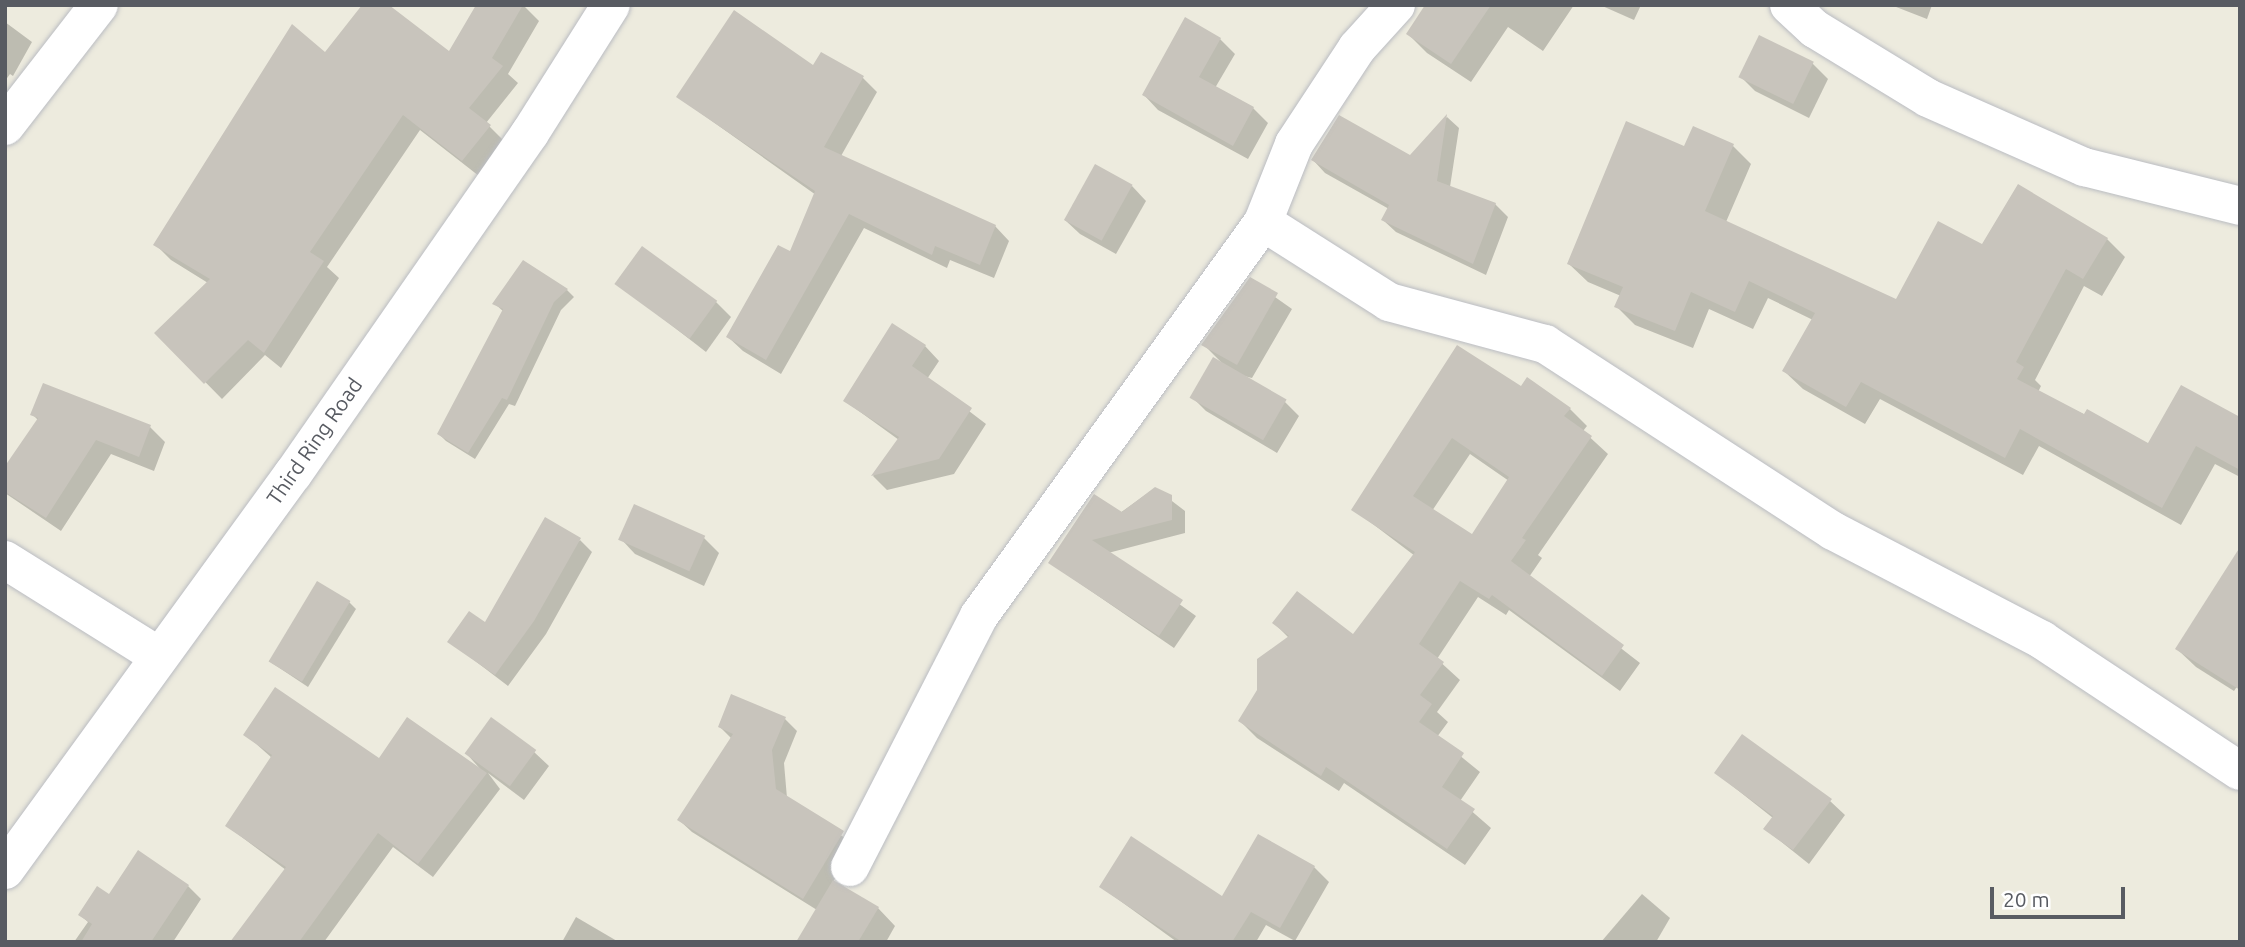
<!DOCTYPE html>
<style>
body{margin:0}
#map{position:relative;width:2245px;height:947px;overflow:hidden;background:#edebde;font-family:Ubuntu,sans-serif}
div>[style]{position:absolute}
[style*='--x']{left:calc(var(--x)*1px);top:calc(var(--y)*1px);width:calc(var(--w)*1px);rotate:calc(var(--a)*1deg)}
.shadow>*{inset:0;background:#0003}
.building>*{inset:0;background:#c8c4bc;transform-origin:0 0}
.roads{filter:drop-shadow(0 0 2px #babcc2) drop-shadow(0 0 2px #babcc2)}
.minor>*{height:38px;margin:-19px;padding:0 19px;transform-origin:19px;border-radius:19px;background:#fff}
span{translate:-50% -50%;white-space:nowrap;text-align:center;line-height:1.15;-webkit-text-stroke:7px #fff;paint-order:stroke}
.street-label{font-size:21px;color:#585b62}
.frame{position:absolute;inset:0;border:7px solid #585b62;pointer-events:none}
.scale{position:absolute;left:1990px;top:887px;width:135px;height:32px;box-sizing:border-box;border:4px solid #585b62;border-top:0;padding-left:9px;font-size:21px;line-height:24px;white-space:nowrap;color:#585b62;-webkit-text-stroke:5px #fff;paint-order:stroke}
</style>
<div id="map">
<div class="shadow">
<div style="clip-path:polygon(478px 5px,523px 5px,539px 21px,508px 74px,518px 83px,486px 123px,505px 142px,479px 176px,420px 130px,327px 267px,339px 278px,281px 368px,265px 355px,222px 399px,157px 333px,208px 283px,171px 260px,155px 244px,325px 55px,449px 54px)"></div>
<div style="clip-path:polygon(1428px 5px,1574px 5px,1543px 51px,1508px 27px,1471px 82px,1427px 53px,1408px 34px)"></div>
<div style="clip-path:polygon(1600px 5px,1641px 5px,1634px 20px)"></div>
<div style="clip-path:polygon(1891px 5px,1932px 5px,1927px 19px)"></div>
<div style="clip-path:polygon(5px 22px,32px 42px,13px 76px,10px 74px,5px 81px)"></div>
<div style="clip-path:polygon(1760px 38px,1813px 64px,1828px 79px,1809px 118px,1755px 91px,1740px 76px)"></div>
<div style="clip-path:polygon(1220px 39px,1235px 54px,1215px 88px,1253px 108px,1268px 123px,1248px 159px,1158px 110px,1144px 95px)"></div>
<div style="clip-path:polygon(814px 67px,863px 78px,877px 92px,841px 156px,995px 226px,1009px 241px,994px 278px,950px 260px,947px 268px,864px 228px,781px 374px,743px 351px,728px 337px,791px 254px,816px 195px,678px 97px)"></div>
<div style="clip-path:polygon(1447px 117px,1459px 128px,1450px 187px,1495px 204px,1508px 217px,1486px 275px,1396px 232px,1383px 220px,1389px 209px,1325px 173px,1313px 160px,1410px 158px)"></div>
<div style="clip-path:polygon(1733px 146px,1751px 164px,1726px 222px,1897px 301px,1983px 247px,2107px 239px,2125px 257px,2102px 296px,2084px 286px,2035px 380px,2041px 386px,2038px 392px,2149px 446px,2240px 419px,2240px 477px,2215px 464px,2181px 525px,2039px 446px,2023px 475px,1880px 399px,1865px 424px,1803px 389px,1784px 371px,1813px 320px,1768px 298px,1753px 329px,1709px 309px,1693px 348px,1635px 325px,1617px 307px,1621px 296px,1588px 282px,1569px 264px,1685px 149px)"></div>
<div style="clip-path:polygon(1132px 186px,1146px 201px,1116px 254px,1080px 234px,1065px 220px)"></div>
<div style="clip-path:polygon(1251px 280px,1292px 309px,1252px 378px,1240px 375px,1284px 401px,1299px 416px,1277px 453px,1206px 411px,1191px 396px,1222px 363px,1204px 345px)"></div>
<div style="clip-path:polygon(617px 283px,716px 302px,731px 317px,706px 352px)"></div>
<div style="clip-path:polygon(567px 290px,574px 297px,561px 310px,515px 406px,509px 404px,475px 459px,446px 441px,439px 434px,504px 312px,495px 304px)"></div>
<div style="clip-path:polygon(925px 346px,939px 361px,927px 379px,986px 424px,954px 474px,887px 490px,873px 476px,899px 440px,845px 401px)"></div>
<div style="clip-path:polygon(evenodd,1458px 347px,1522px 388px,1570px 409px,1587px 426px,1583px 431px,1608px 454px,1538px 555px,1542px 558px,1529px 577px,1640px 663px,1620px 691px,1509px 610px,1506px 615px,1478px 597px,1437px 659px,1460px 680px,1437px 712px,1448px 722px,1437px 737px,1480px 772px,1460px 801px,1491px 828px,1465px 865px,1344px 783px,1339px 791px,1257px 738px,1240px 721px,1289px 638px,1274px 623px,1353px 636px,1415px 556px,1353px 509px,1458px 347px,1470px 454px,1509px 481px,1472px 536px,1432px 511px,1470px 454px)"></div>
<div style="clip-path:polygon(44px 385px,150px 427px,165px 442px,154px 471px,111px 454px,61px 531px,5px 493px,5px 470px,38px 420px,32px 414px)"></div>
<div style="clip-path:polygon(1155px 488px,1185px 511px,1185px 533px,1108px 553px,1196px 616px,1174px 648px,1050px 563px)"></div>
<div style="clip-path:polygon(704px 538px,719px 553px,704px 586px,635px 554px,621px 539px)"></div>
<div style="clip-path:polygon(580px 540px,592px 552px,546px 634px,508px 686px,449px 641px,486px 624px)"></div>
<div style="clip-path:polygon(349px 602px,356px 609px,308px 687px,269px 661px)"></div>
<div style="clip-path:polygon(2177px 649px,2240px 682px,2234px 691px,2196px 667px)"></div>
<div style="clip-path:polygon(785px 719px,797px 731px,784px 763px,787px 798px,855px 845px,833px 882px,878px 908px,895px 926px,886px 942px,799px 942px,817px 910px,692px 832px,679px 820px,732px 739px,720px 727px)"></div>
<div style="clip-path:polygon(245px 734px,379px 760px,482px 771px,466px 753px,534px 752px,549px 766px,524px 800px,488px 773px,500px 789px,433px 877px,393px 847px,324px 942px,232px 942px,286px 870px,227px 826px,272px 758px)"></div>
<div style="clip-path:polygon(1716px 773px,1830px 801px,1845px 815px,1809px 864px,1765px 829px,1773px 818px)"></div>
<div style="clip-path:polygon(1314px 867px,1329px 882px,1295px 941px,1266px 925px,1256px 942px,1177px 942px,1101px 887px,1223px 898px)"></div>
<div style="clip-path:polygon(188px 886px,201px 899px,173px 942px,74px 942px,88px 922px,80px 915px,109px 896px)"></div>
<div style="clip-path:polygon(1642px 894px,1670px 918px,1656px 942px,1601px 942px)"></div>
<div style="clip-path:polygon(576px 917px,617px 941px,618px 942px,562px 942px)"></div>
</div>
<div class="building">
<div style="clip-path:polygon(362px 5px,389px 5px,449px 51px,476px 5px,523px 5px,492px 58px,503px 66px,469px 108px,491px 125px,462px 161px,403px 115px,310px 252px,324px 261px,264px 353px,248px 340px,204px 384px,154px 333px,210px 279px,153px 245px,292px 24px,325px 52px)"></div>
<div style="clip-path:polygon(1425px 5px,1491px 5px,1451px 64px,1406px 34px)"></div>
<div style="clip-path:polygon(734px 10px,813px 65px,821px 52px,864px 76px,824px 147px,996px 225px,980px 265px,935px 246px,932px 255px,849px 214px,766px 360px,726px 337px,778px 245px,790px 251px,815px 191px,676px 97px)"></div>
<div style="clip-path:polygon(1185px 17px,1221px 38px,1199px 77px,1254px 107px,1233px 146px,1142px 95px)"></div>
<div style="left:1759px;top:35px;width:61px;height:47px;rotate:26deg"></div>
<div style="clip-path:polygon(1447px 114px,1437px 181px,1496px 203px,1473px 264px,1381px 220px,1389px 205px,1311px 160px,1339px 115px,1410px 155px)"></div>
<div style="clip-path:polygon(1626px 121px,1684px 146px,1693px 126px,1734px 144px,1705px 211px,1896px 299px,1938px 221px,1982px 244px,2018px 184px,2108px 238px,2083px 279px,2066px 269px,2016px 362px,2024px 367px,2017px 379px,2084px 414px,2087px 409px,2148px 443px,2181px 385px,2240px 417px,2240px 470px,2196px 446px,2162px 508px,2020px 429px,2005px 458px,1861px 382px,1846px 407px,1782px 371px,1815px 313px,1749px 281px,1735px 312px,1691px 292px,1675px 331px,1614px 307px,1623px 287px,1567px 264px)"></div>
<div style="left:1095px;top:164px;width:43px;height:64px;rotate:29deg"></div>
<div style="left:642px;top:246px;width:93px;height:47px;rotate:36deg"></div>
<div style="clip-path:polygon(523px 260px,568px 289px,554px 302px,507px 400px,502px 398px,468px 453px,437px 434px,503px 309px,492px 304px)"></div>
<div style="clip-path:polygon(1250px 277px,1278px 293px,1237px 365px,1201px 345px)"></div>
<div style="clip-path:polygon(892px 323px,926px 345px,912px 366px,972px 408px,939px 459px,871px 476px,899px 437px,843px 401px)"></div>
<div style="clip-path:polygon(evenodd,1457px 345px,1521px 386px,1527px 377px,1571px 408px,1564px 416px,1592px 436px,1522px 538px,1526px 540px,1511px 561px,1624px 645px,1602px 676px,1492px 595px,1489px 599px,1460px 581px,1419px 644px,1444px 662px,1420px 695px,1432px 704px,1419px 722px,1464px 753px,1442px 787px,1475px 809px,1447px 849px,1326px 767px,1321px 776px,1238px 721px,1257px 690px,1257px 659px,1289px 636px,1272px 623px,1297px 591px,1353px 634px,1415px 552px,1351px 510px,1457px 345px,1452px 438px,1509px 477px,1472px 534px,1413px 496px,1452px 438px)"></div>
<div style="left:1213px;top:357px;width:85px;height:47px;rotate:30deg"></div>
<div style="clip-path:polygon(43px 383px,151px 425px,139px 457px,96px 440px,46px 518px,5px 492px,5px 466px,38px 418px,30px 415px)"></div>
<div style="clip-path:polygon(1155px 487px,1172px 495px,1172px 520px,1092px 540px,1183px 600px,1159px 636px,1048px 563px,1094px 494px,1122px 512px)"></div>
<div style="left:634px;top:504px;width:78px;height:39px;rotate:24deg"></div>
<div style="clip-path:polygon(545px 517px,581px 538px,534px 621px,495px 675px,447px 642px,469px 611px,485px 622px)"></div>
<div style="clip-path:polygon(2240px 547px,2240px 690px,2175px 649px)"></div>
<div style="left:317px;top:581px;width:39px;height:94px;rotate:31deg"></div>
<div style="clip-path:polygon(275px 687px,379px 758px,407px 717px,487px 773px,418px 864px,378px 833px,299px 942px,230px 942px,286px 867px,225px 826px,272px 755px,243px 735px)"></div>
<div style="clip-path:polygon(731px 694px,786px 717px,772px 750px,776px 789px,844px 831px,803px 899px,677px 820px,733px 734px,718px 727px)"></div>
<div style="left:491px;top:717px;width:56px;height:45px;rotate:36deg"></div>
<div style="clip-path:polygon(1742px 734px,1832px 799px,1793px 850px,1763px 829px,1773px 816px,1714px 773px)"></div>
<div style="clip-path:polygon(1258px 834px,1315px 866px,1280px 928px,1251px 912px,1232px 942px,1182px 942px,1099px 887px,1131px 836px,1222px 896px)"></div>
<div style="clip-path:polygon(138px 850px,189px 885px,151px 942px,81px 942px,92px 924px,78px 915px,97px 886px,109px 894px)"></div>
<div style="clip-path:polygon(833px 880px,879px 907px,858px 942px,796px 942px)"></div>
</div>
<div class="roads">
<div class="minor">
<div style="--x:1789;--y:5;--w:35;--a:43"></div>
<div style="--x:1815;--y:29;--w:132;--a:31.4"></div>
<div style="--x:1928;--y:98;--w:171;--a:23.9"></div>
<div style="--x:2084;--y:167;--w:161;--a:14"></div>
<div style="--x:5;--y:126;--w:153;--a:-52.2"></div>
<div style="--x:1263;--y:222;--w:149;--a:32.4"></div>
<div style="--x:1389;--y:302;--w:162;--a:15.1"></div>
<div style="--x:1545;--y:344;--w:343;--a:33"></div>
<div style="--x:1833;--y:531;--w:236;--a:27.5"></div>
<div style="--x:2042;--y:640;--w:237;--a:33.5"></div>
<div style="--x:5;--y:560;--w:179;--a:32"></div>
<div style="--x:850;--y:867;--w:282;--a:-62.8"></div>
<div style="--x:979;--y:616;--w:486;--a:-54.2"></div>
<div style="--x:1263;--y:222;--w:84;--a:-68.3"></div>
<div style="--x:1294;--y:144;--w:115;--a:-56.7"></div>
<div style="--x:1357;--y:48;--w:58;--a:-47.8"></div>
<div style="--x:5;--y:870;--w:490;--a:-54"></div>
<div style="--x:293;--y:474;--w:415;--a:-55.2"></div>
<div style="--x:530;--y:133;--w:151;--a:-57.7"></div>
</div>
</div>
<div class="street-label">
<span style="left:314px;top:441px;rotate:-55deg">Third Ring Road</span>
</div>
<div class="frame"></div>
<div class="scale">20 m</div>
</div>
